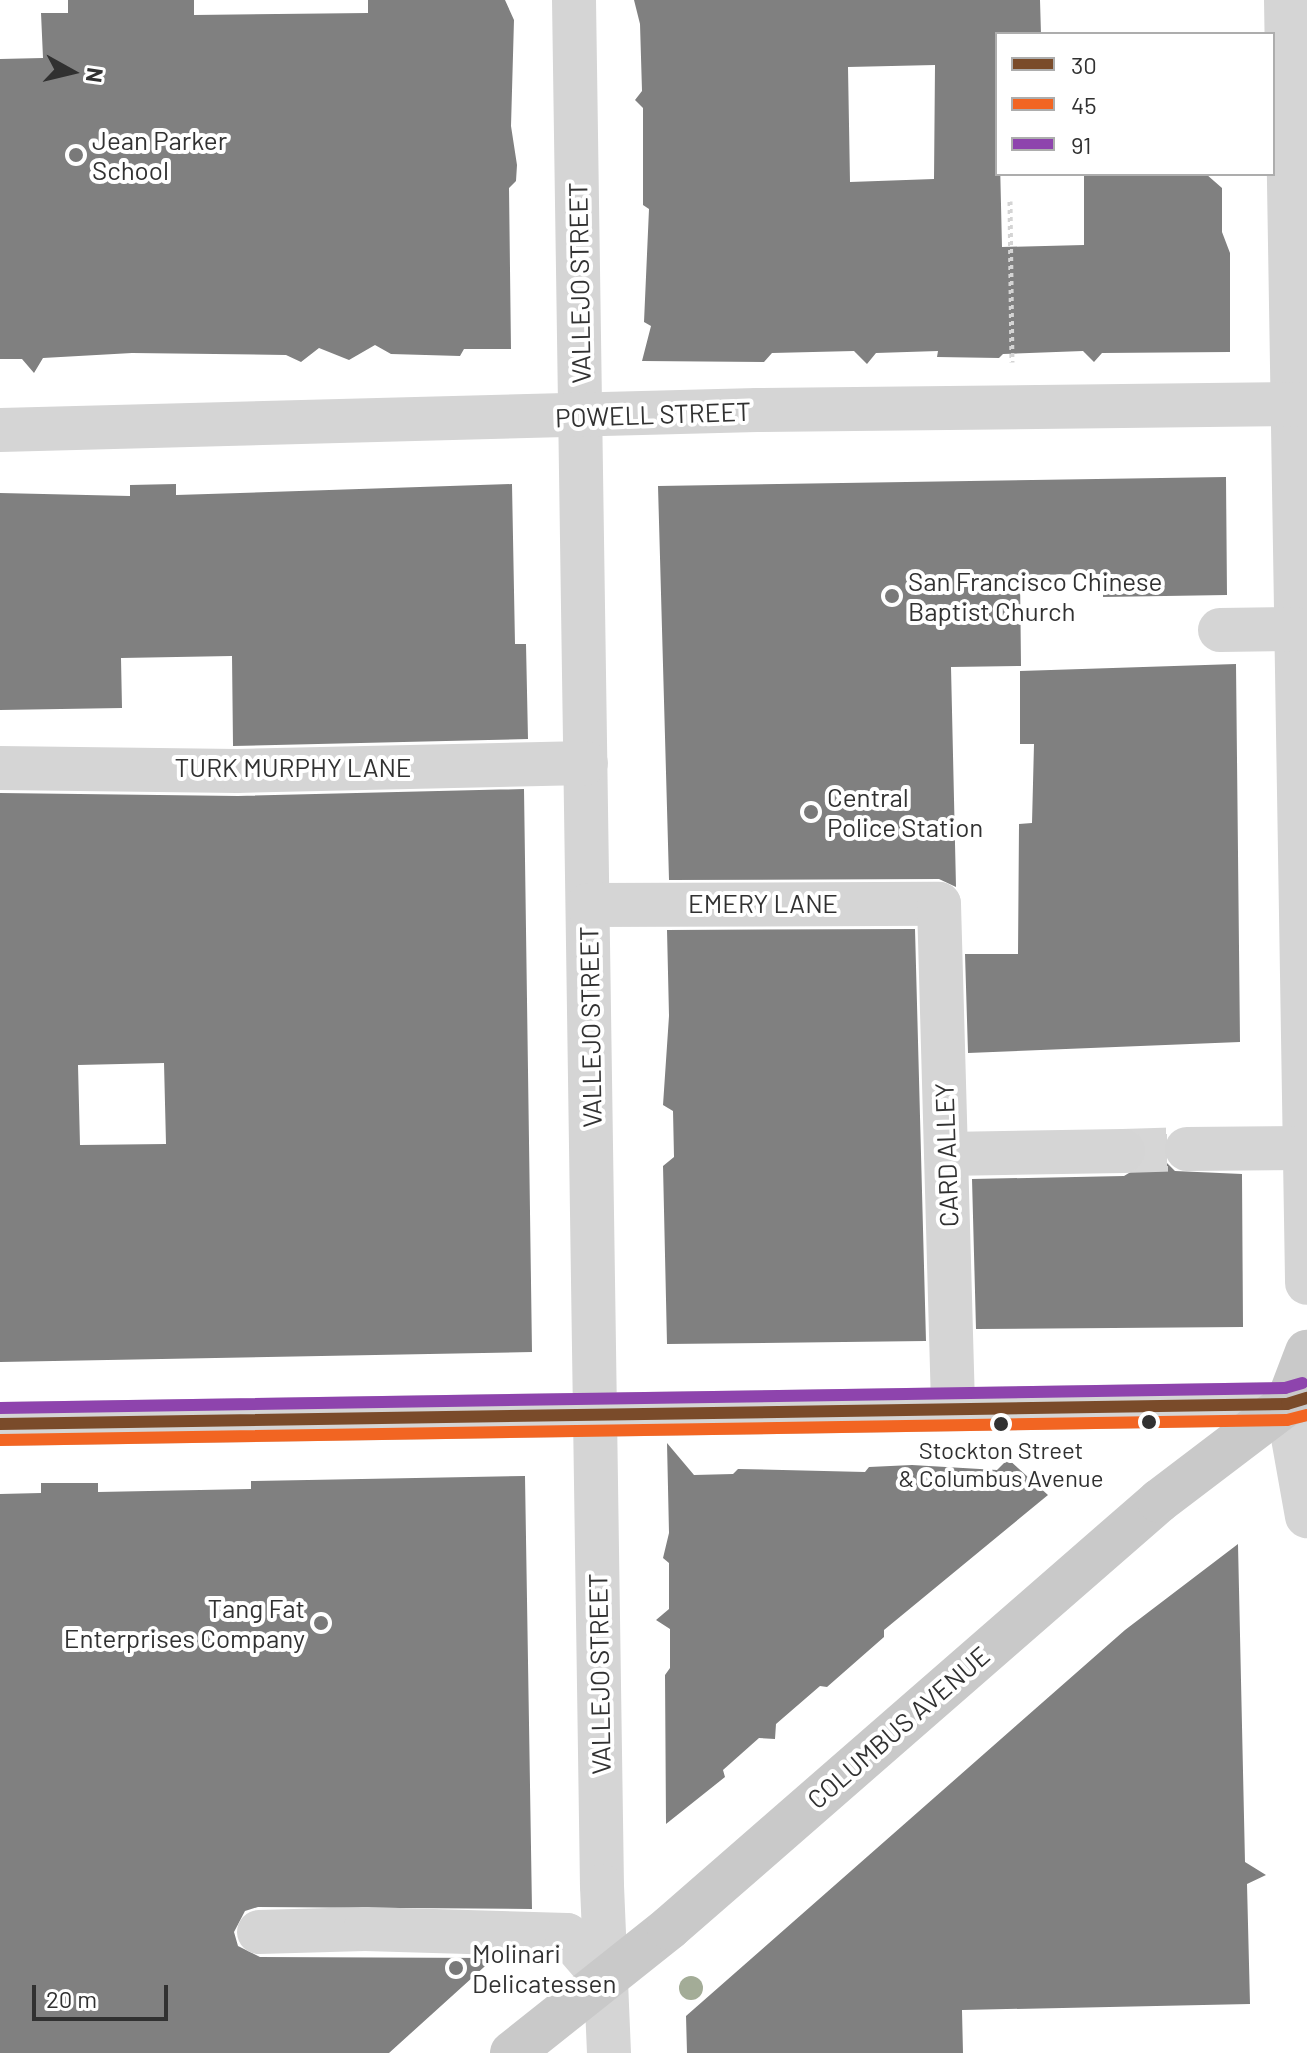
<!DOCTYPE html>
<style>
body{margin:0}
#map{position:relative;width:1307px;height:2053px;overflow:hidden;background:#fff;font-family:Barlow,sans-serif}
div>[style]{position:absolute}
[style*='--x']{left:calc(var(--x)*1px);top:calc(var(--y)*1px);width:calc(var(--w)*1px);rotate:calc(var(--a)*1deg)}
.building>*{inset:0;background:#808080}
.minor-tunnel>*{height:44px;margin-top:-22px;transform-origin:0;background:repeating-linear-gradient(90deg,#d6d6d6 0 44px,transparent 0 66px)}
.path>*{height:5px;margin-top:-2.5px;transform-origin:0;background:repeating-linear-gradient(90deg,#d4d4d4 0 4px,transparent 0 8px)}
.minor>*{height:44px;margin:-22px;padding:0 22px;transform-origin:22px;border-radius:22px;background:#d5d5d5}
.major>*{height:44px;margin:-22px;padding:0 22px;transform-origin:22px;border-radius:22px;background:#c9c9c9}
.bus-1>*{height:12px;margin:-6px;padding:0 6px;transform-origin:6px;border-radius:6px;background:#7a4b2a}
.bus-2>*{height:12px;margin:-6px;padding:0 6px;transform-origin:6px;border-radius:6px;background:#f26522}
.bus-3>*{height:12px;margin:-6px;padding:0 6px;transform-origin:6px;border-radius:6px;background:#8e44ad}
.trees>*{width:24px;height:24px;margin:-12px;border-radius:50%;background:#a3ac97}
.dots>*{width:22px;height:22px;translate:-50% -50%;box-sizing:border-box;border:4px solid #fff;border-radius:50%}
span{translate:-50% -50%;white-space:nowrap;text-align:center;line-height:1.15;-webkit-text-stroke:8px #fff;paint-order:stroke}
.bus-label{font-size:24px;color:#313131}
.poi-label{font-size:26px;color:#313131}
.left{translate:0 -50%;text-align:left}
.right{translate:-100% -50%;text-align:right}
.street-label{font-size:26px;color:#313131}
.legend{position:absolute;left:995px;top:32px;width:280px;height:144px;box-sizing:border-box;background:#fff;border:2px solid #adadad;margin:0;padding:10px 14px;list-style:none;font-size:24px;color:#313131}
.legend li{display:flex;align-items:center;gap:16px;height:40px}
.legend b{width:40px;border:2px solid #adadad}
.north{position:absolute;left:32px;top:32px;width:80px;height:80px;-webkit-text-stroke:6px #fff;paint-order:stroke;rotate:98deg;font-size:22px;font-weight:700;line-height:32px;text-align:center;color:#313131}
.north::after{content:'';display:block;margin:auto;width:28px;height:36px;background:#313131;clip-path:polygon(50% 0,100% 100%,50% 72%,0 100%)}
.scale{position:absolute;left:32px;top:1985px;width:136px;height:36px;box-sizing:border-box;border:4px solid #313131;border-top:0;padding-left:10px;font-size:24px;line-height:28px;white-space:nowrap;color:#313131;-webkit-text-stroke:6px #fff;paint-order:stroke}
</style>
<div id="map">
<div class="building">
<div style="clip-path:polygon(68px 0,194px 0,194px 15px,368px 13px,368px 0,505px 0,514px 20px,511px 126px,517px 165px,516px 181px,509px 188px,511px 349px,464px 349px,460px 356px,391px 354px,375px 345px,349px 360px,319px 348px,301px 362px,286px 355px,132px 353px,43px 358px,34px 373px,22px 359px,0 359px,0 59px,43px 58px,41px 13px,68px 13px)"></div>
<div style="clip-path:polygon(evenodd,634px 0,1040px 0,1041px 34px,997px 34px,1002px 247px,1084px 245px,1084px 174px,1206px 174px,1222px 188px,1222px 232px,1230px 253px,1230px 352px,1102px 353px,1094px 362px,1083px 351px,1003px 354px,999px 358px,937px 357px,938px 351px,876px 353px,867px 364px,854px 351px,772px 353px,764px 362px,642px 361px,651px 326px,644px 322px,649px 209px,643px 205px,643px 108px,635px 100px,642px 91px,640px 24px,634px 0,935px 65px,934px 179px,850px 182px,848px 67px,935px 65px)"></div>
<div style="clip-path:polygon(1226px 477px,1227px 595px,1103px 597px,1103px 574px,1020px 575px,1021px 666px,951px 667px,956px 887px,939px 879px,669px 880px,658px 486px)"></div>
<div style="clip-path:polygon(176px 484px,176px 495px,512px 484px,515px 644px,526px 644px,528px 739px,233px 746px,232px 656px,121px 658px,122px 708px,0 710px,0 493px,130px 496px,130px 485px)"></div>
<div style="clip-path:polygon(1236px 664px,1240px 1042px,968px 1053px,965px 954px,1018px 954px,1019px 824px,1032px 823px,1034px 744px,1020px 744px,1020px 671px)"></div>
<div style="clip-path:polygon(evenodd,524px 789px,532px 1352px,0 1362px,0 793px,238px 796px,524px 789px,164px 1063px,166px 1144px,80px 1145px,78px 1065px,164px 1063px)"></div>
<div style="clip-path:polygon(915px 929px,926px 1341px,667px 1344px,663px 1166px,674px 1157px,673px 1111px,663px 1105px,669px 1016px,667px 930px)"></div>
<div style="clip-path:polygon(1146px 1143px,1164px 1143px,1165px 1161px,1175px 1171px,1242px 1174px,1243px 1327px,976px 1329px,972px 1179px,1124px 1176px,1144px 1164px)"></div>
<div style="clip-path:polygon(667px 1443px,694px 1475px,733px 1474px,738px 1469px,865px 1472px,869px 1467px,912px 1465px,997px 1470px,1008px 1459px,1048px 1495px,884px 1630px,884px 1637px,827px 1687px,820px 1686px,776px 1724px,775px 1739px,759px 1738px,723px 1770px,725px 1777px,666px 1824px,665px 1675px,670px 1668px,670px 1629px,656px 1620px,669px 1609px,669px 1563px,663px 1558px,669px 1533px)"></div>
<div style="clip-path:polygon(525px 1476px,532px 1909px,258px 1907px,245px 1911px,234px 1932px,238px 1946px,260px 1957px,494px 1958px,389px 2053px,0 2053px,0 1494px,41px 1493px,41px 1483px,98px 1483px,98px 1492px,251px 1489px,251px 1481px)"></div>
<div style="clip-path:polygon(1238px 1544px,1245px 1862px,1266px 1875px,1247px 1884px,1250px 2004px,962px 2010px,963px 2053px,687px 2053px,686px 2016px,1125px 1630px)"></div>
</div>
<div class="minor-tunnel">
<div style="--x:1123;--y:1151;--w:64;--a:-1.8"></div>
</div>
<div class="path">
<div style="--x:1010;--y:201;--w:161;--a:89.3"></div>
</div>
<div class="minor">
<div style="--x:574;--y:0;--w:1886;--a:89.15"></div>
<div style="--x:602;--y:1886;--w:167;--a:87.6"></div>
<div style="--x:1286;--y:0;--w:1283;--a:89.06"></div>
<div style="--x:0;--y:430;--w:757;--a:-1.51"></div>
<div style="--x:757;--y:410;--w:550;--a:-0.63"></div>
<div style="--x:1220;--y:630;--w:76;--a:-0.8"></div>
<div style="--x:0;--y:768;--w:237;--a:0.7"></div>
<div style="--x:237;--y:771;--w:349;--a:-1.3"></div>
<div style="--x:588;--y:905;--w:351;--a:-0.2"></div>
<div style="--x:939;--y:904;--w:502;--a:88.4"></div>
<div style="--x:1187;--y:1149;--w:118;--a:-0.5"></div>
<div style="--x:946;--y:1154;--w:177;--a:-1"></div>
<div style="--x:0;--y:1424;--w:1287;--a:-0.89"></div>
<div style="--x:1287;--y:1404;--w:114;--a:79.9"></div>
<div style="--x:259;--y:1932;--w:106;--a:-1.6"></div>
<div style="--x:365;--y:1929;--w:202;--a:1.7"></div>
<div style="--x:567;--y:1935;--w:58;--a:49.2"></div>
</div>
<div class="major">
<div style="--x:1287;--y:1404;--w:56;--a:-69"></div>
<div style="--x:512;--y:2053;--w:201;--a:-38.5"></div>
<div style="--x:669;--y:1928;--w:650;--a:-41.07"></div>
<div style="--x:1159;--y:1501;--w:161;--a:-37.2"></div>
<div style="--x:1287;--y:1404;--w:21;--a:-17"></div>
</div>
<div class="bus-1">
<div style="--x:0;--y:1424;--w:1287;--a:-0.89"></div>
<div style="--x:1287;--y:1404;--w:21;--a:-17"></div>
</div>
<div class="bus-2">
<div style="--x:0;--y:1440;--w:1287;--a:-0.89"></div>
<div style="--x:1287;--y:1420;--w:21;--a:-14"></div>
</div>
<div class="bus-3">
<div style="--x:0;--y:1408;--w:1285;--a:-0.89"></div>
<div style="--x:1285;--y:1388;--w:18;--a:-16"></div>
</div>
<div class="trees">
<div style="left:691px;top:1988px"></div>
</div>
<div class="dots">
<div style="left:76px;top:155px;background:#797979"></div>
<div style="left:892px;top:596px;background:#797979"></div>
<div style="left:811px;top:812px;background:#797979"></div>
<div style="left:1149px;top:1422px;background:#313131"></div>
<div style="left:1001px;top:1424px;background:#313131"></div>
<div style="left:321px;top:1623px;background:#797979"></div>
<div style="left:456px;top:1968px;background:#797979"></div>
</div>
<div class="bus-label">
<span style="left:1001px;top:1464px">Stockton Street<br>&amp; Columbus Avenue</span>
</div>
<div class="poi-label">
<span class="left" style="left:92px;top:155px">Jean Parker<br>School</span>
<span class="left" style="left:908px;top:596px">San Francisco Chinese<br>Baptist Church</span>
<span class="left" style="left:827px;top:812px">Central<br>Police Station</span>
<span class="right" style="left:305px;top:1623px">Tang Fat<br>Enterprises Company</span>
<span class="left" style="left:472px;top:1968px">Molinari<br>Delicatessen</span>
</div>
<div class="street-label">
<span style="left:579px;top:283px;rotate:-91deg">VALLEJO STREET</span>
<span style="left:653px;top:414px;rotate:-2deg">POWELL STREET</span>
<span style="left:293px;top:767px">TURK MURPHY LANE</span>
<span style="left:763px;top:903px">EMERY LANE</span>
<span style="left:590px;top:1027px;rotate:-91deg">VALLEJO STREET</span>
<span style="left:946px;top:1155px;rotate:-92deg">CARD ALLEY</span>
<span style="left:599px;top:1674px;rotate:-91deg">VALLEJO STREET</span>
<span style="left:898px;top:1727px;rotate:-41deg">COLUMBUS AVENUE</span>
</div>
<ul class="legend">
<li><b style="height:10px;background:#7a4b2a"></b>30</li>
<li><b style="height:10px;background:#f26522"></b>45</li>
<li><b style="height:10px;background:#8e44ad"></b>91</li>
</ul>
<div class="north">N</div>
<div class="scale">20 m</div>
</div>
